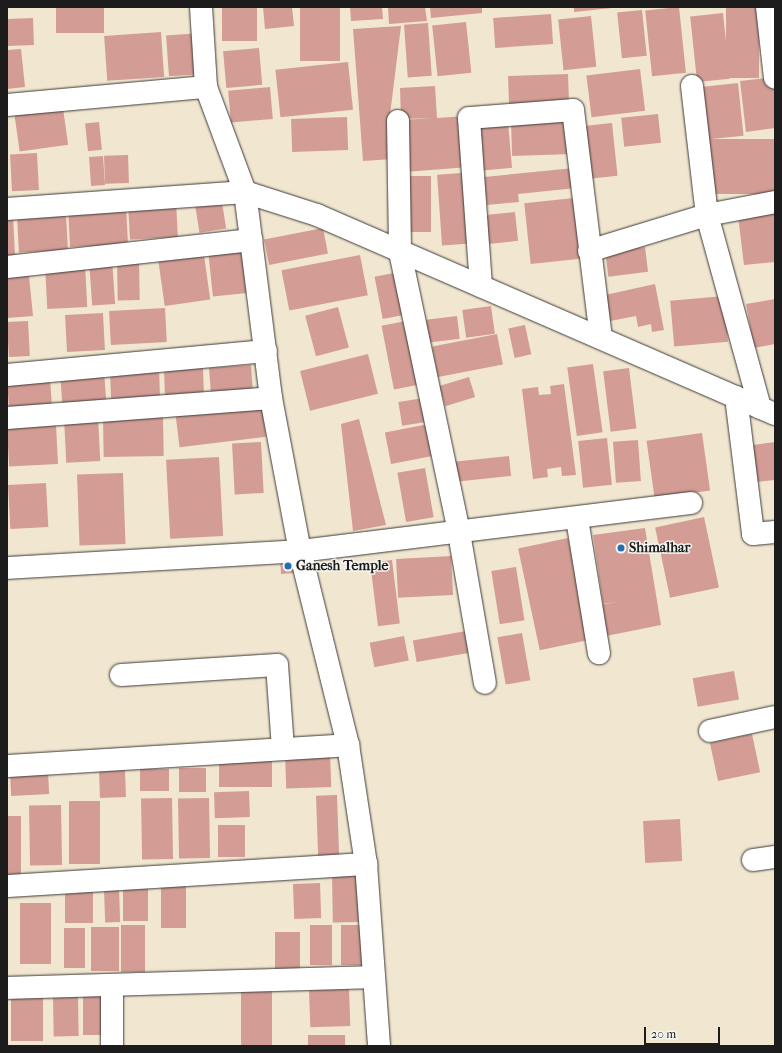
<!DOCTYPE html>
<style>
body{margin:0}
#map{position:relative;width:782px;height:1053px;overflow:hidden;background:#f1e6d0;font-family:"IM FELL French Canon",serif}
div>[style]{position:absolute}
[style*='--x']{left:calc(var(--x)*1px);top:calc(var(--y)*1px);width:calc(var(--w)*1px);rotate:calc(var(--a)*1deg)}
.building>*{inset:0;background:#d39d95;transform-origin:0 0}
.roads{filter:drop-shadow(0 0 1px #3c3a37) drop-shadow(0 0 1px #3c3a37)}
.minor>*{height:22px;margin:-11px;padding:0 11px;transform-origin:11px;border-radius:11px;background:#fff}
.dots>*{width:11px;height:11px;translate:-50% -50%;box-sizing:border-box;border:2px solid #f6f6f2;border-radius:50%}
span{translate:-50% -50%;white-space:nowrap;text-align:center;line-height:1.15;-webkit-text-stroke:3px #f6f6f2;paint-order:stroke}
.poi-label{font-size:14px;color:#1c1c1c;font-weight:700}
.left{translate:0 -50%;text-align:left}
.frame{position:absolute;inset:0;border:8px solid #1c1c1c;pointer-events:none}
.scale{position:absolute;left:644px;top:1027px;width:76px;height:18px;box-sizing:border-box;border:2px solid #1c1c1c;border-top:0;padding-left:5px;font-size:12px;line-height:14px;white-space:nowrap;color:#1c1c1c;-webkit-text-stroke:3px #f6f6f2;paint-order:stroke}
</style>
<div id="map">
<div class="building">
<div style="left:56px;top:7px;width:48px;height:26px"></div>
<div style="left:222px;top:7px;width:35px;height:34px"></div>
<div style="clip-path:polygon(263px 7px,292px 7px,294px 26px,265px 29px)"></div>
<div style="left:300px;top:7px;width:40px;height:54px"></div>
<div style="clip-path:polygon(350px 7px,382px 7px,383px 19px,351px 21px)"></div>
<div style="clip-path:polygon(388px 7px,425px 7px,427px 21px,389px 24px)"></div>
<div style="clip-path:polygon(430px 7px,482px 7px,482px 13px,431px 18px)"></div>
<div style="clip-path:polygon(574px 7px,612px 7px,612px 8px,574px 12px)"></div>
<div style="left:679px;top:7px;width:66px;height:34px;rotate:84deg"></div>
<div style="left:726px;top:7px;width:33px;height:71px"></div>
<div style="left:642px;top:10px;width:46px;height:25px;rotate:84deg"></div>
<div style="left:723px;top:13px;width:66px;height:33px;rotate:84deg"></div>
<div style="left:551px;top:14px;width:30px;height:58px;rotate:86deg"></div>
<div style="left:591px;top:16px;width:51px;height:33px;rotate:84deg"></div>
<div style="left:33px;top:18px;width:27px;height:26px;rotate:88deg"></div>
<div style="left:466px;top:22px;width:51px;height:34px;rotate:84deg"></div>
<div style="left:428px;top:23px;width:53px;height:24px;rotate:86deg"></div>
<div style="clip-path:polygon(401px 26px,390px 115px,393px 159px,363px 161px,353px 29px)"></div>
<div style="left:161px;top:32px;width:45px;height:57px;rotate:86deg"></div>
<div style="left:201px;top:33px;width:41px;height:35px;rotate:86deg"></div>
<div style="left:259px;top:48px;width:37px;height:36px;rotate:85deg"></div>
<div style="clip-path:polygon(21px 49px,25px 87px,7px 89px,7px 50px)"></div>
<div style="left:348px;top:62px;width:48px;height:73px;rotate:84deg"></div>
<div style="left:640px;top:69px;width:42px;height:54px;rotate:83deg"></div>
<div style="left:568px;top:74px;width:28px;height:60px;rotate:88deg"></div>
<div style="clip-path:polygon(775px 77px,775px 128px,746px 132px,740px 81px)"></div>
<div style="left:738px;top:83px;width:53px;height:35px;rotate:84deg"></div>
<div style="clip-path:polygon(435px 86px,437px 118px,465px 116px,469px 167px,405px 172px,401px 120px,433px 118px,401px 119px,400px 88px)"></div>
<div style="left:270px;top:87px;width:32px;height:42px;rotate:85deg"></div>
<div style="left:63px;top:108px;width:37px;height:49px;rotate:82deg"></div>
<div style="left:658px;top:114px;width:29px;height:37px;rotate:84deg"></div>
<div style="left:347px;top:117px;width:33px;height:56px;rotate:88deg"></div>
<div style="left:570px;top:121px;width:33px;height:59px;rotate:88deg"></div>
<div style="left:99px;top:122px;width:28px;height:14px;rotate:84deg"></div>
<div style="left:508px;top:122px;width:46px;height:35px;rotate:85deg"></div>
<div style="left:612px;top:123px;width:53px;height:33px;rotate:84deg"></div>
<div style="left:775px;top:139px;width:55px;height:72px;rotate:90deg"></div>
<div style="left:37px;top:153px;width:37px;height:27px;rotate:87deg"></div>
<div style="left:128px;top:155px;width:28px;height:24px;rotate:88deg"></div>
<div style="left:103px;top:156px;width:29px;height:14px;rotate:86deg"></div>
<div style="clip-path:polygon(574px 168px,576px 188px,518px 194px,519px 202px,487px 205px,484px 177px)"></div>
<div style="left:462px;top:173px;width:71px;height:25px;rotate:86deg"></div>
<div style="left:405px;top:176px;width:26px;height:56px"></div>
<div style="left:221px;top:196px;width:33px;height:27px;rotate:81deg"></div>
<div style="left:574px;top:198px;width:61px;height:50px;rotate:84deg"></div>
<div style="left:176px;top:201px;width:36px;height:48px;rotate:87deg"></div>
<div style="left:126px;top:206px;width:38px;height:58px;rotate:87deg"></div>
<div style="left:515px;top:212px;width:29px;height:32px;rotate:84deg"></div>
<div style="clip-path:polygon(775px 212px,775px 262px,744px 265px,738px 216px)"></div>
<div style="left:66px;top:214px;width:36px;height:49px;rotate:87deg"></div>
<div style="clip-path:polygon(7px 216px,13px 216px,15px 256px,7px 257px)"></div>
<div style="left:323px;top:228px;width:26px;height:60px;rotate:79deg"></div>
<div style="left:645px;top:247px;width:25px;height:40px;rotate:83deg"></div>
<div style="left:245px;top:248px;width:45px;height:37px;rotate:84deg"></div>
<div style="left:204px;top:255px;width:45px;height:46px;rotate:82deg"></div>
<div style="left:360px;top:255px;width:41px;height:80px;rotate:79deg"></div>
<div style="left:139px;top:258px;width:42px;height:22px;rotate:89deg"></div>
<div style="left:112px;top:259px;width:45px;height:23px;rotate:86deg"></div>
<div style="left:85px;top:264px;width:43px;height:40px;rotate:87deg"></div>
<div style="left:404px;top:271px;width:43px;height:30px;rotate:79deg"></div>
<div style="clip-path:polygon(29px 276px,33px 316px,7px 318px,7px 278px)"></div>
<div style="clip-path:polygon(655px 284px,664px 330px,652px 332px,651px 324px,638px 327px,636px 316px,610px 321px,605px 295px)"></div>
<div style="left:724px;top:296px;width:46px;height:54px;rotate:85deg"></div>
<div style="clip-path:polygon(775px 299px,775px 344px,754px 348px,746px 304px)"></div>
<div style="left:491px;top:306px;width:28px;height:29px;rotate:82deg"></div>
<div style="left:338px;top:307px;width:42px;height:34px;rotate:75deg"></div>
<div style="left:165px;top:308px;width:34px;height:56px;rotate:87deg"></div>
<div style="left:103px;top:313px;width:37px;height:38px;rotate:87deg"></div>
<div style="left:457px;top:316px;width:23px;height:31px;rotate:83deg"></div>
<div style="left:411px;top:320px;width:65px;height:30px;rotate:79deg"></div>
<div style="left:28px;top:321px;width:35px;height:21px;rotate:87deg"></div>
<div style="left:525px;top:325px;width:30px;height:17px;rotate:78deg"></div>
<div style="left:497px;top:334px;width:31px;height:66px;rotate:79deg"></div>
<div style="left:368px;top:354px;width:41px;height:70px;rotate:76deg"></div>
<div style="left:593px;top:364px;width:69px;height:26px;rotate:82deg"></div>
<div style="left:251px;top:365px;width:26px;height:42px;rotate:86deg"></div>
<div style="left:203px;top:368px;width:28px;height:39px;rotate:88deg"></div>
<div style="left:629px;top:368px;width:61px;height:26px;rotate:83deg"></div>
<div style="left:159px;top:369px;width:28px;height:49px;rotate:88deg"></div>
<div style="left:104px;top:370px;width:32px;height:44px;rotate:86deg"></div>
<div style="left:469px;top:377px;width:21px;height:31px;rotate:73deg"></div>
<div style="left:50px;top:378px;width:30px;height:43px;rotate:86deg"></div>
<div style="clip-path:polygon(564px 384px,576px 475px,562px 476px,561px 467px,547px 469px,548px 477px,533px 479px,522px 389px,538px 387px,539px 395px,551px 394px,550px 386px)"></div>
<div style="left:430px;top:397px;width:24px;height:32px;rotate:81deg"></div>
<div style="left:262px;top:405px;width:32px;height:87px;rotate:83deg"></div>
<div style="left:163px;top:417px;width:39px;height:60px;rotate:89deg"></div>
<div style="left:98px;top:418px;width:43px;height:34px;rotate:87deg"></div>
<div style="clip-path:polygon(359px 419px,386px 525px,353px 531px,341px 424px)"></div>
<div style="left:434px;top:423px;width:32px;height:50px;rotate:79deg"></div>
<div style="left:56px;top:425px;width:39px;height:49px;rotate:87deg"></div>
<div style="left:702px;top:433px;width:58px;height:56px;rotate:82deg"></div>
<div style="left:607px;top:438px;width:47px;height:29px;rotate:84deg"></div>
<div style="left:638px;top:440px;width:41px;height:25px;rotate:86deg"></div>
<div style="left:261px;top:442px;width:51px;height:29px;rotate:87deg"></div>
<div style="clip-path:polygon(775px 442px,775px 480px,756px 482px,753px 445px)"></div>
<div style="left:509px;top:456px;width:20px;height:58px;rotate:84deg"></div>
<div style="left:219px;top:457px;width:79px;height:53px;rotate:87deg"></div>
<div style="left:425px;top:468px;width:50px;height:28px;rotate:80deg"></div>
<div style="left:123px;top:473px;width:71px;height:46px;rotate:88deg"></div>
<div style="left:46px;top:483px;width:44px;height:38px;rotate:87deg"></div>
<div style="left:704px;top:517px;width:72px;height:50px;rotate:78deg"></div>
<div style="clip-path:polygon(645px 528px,661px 625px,601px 637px,595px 606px,621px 601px,603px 604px,593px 535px)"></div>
<div style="left:568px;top:538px;width:104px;height:51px;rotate:78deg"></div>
<div style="left:451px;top:556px;width:39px;height:55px;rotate:87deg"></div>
<div style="left:294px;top:558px;width:15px;height:14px;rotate:86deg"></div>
<div style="left:392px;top:560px;width:64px;height:22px;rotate:83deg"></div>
<div style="left:516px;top:567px;width:54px;height:25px;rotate:81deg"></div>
<div style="left:466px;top:631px;width:22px;height:54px;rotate:80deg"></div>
<div style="left:522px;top:633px;width:48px;height:25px;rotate:80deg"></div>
<div style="left:404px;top:636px;width:25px;height:35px;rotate:79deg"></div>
<div style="left:734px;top:671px;width:29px;height:42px;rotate:80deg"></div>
<div style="left:752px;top:734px;width:39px;height:43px;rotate:78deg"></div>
<div style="left:330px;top:752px;width:35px;height:45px;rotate:88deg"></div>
<div style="left:272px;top:759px;width:28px;height:53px;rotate:90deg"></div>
<div style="left:179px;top:768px;width:27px;height:24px"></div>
<div style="left:169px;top:769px;width:22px;height:29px;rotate:90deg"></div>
<div style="left:125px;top:770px;width:27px;height:26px;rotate:88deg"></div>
<div style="left:48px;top:772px;width:22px;height:38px;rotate:87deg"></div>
<div style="left:249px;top:791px;width:26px;height:35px;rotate:88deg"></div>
<div style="left:337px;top:795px;width:63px;height:21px;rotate:88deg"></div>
<div style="left:172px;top:798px;width:61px;height:31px;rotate:89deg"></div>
<div style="left:209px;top:798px;width:60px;height:31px;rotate:89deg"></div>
<div style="left:69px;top:801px;width:31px;height:63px"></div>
<div style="left:61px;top:805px;width:60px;height:32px;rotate:89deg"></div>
<div style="left:7px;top:816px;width:14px;height:61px"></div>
<div style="left:680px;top:819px;width:42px;height:37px;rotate:87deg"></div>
<div style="left:245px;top:825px;width:32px;height:27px;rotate:90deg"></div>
<div style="left:358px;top:874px;width:48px;height:26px;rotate:89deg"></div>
<div style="left:161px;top:878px;width:25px;height:50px"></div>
<div style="left:123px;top:879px;width:25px;height:42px"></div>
<div style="left:320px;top:883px;width:35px;height:27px;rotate:88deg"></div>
<div style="left:93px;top:888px;width:35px;height:28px;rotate:90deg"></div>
<div style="left:119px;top:889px;width:33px;height:15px;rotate:88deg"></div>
<div style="left:20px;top:903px;width:31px;height:61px"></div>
<div style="left:121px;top:925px;width:24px;height:47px"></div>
<div style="left:310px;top:925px;width:22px;height:40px"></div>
<div style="left:341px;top:925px;width:24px;height:40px"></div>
<div style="left:91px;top:927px;width:28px;height:44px"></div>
<div style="left:64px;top:928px;width:21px;height:40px"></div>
<div style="left:275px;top:932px;width:25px;height:38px"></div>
<div style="left:241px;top:985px;width:31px;height:61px"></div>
<div style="left:349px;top:989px;width:37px;height:40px;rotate:88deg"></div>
<div style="left:11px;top:995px;width:32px;height:46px"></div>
<div style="left:83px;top:996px;width:25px;height:39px"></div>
<div style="left:78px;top:997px;width:39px;height:25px;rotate:89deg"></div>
<div style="left:345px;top:1035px;width:11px;height:37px;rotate:90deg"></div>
</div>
<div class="roads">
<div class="minor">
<div style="--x:201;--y:7;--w:80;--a:86.4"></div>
<div style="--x:206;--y:87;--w:112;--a:69.6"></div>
<div style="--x:245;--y:192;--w:208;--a:82.8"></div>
<div style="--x:271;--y:398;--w:156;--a:79.3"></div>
<div style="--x:300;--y:551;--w:200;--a:76.1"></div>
<div style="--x:348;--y:745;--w:120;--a:81.4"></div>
<div style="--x:366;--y:864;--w:182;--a:85.9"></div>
<div style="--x:767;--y:7;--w:71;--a:83.6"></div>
<div style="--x:692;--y:86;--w:130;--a:83.4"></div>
<div style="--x:707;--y:215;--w:200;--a:74.6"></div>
<div style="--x:7;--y:105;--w:200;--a:-5.2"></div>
<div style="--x:398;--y:121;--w:131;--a:89.1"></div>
<div style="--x:400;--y:252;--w:287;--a:78.1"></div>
<div style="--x:459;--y:533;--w:152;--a:80.2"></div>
<div style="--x:7;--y:209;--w:239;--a:-4.1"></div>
<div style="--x:245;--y:192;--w:76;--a:17.7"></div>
<div style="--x:317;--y:215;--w:499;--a:23.5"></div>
<div style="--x:589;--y:251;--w:123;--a:-17"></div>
<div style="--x:707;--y:215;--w:69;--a:-10.8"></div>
<div style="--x:7;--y:267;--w:246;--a:-6.3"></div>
<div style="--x:481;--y:286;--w:168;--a:-94.1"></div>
<div style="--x:469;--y:118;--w:104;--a:-4.4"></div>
<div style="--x:573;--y:110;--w:230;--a:83"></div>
<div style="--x:7;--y:375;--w:260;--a:-5.3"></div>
<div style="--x:736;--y:397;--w:138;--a:82.9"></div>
<div style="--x:753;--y:534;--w:22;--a:-5"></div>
<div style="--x:7;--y:418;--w:265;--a:-4.3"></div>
<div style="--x:577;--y:519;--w:136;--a:80.7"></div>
<div style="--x:7;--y:568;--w:293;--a:-3.3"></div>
<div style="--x:300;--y:551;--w:394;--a:-7"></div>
<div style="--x:121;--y:675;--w:156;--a:-3.7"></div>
<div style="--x:277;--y:665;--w:84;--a:85.9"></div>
<div style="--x:710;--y:731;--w:66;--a:-12.2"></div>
<div style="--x:7;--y:766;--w:342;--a:-3.5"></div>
<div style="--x:753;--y:860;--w:22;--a:-8"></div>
<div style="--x:7;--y:886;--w:360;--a:-3.5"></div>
<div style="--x:112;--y:985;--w:61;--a:90"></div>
<div style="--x:7;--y:988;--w:367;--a:-1.7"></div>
</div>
</div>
<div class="dots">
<div style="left:621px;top:548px;background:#1f6fb2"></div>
<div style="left:288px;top:566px;background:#1f6fb2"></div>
</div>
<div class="poi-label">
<span class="left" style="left:629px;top:548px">Shimalhar</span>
<span class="left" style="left:296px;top:566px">Ganesh Temple</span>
</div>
<div class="frame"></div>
<div class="scale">20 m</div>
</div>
